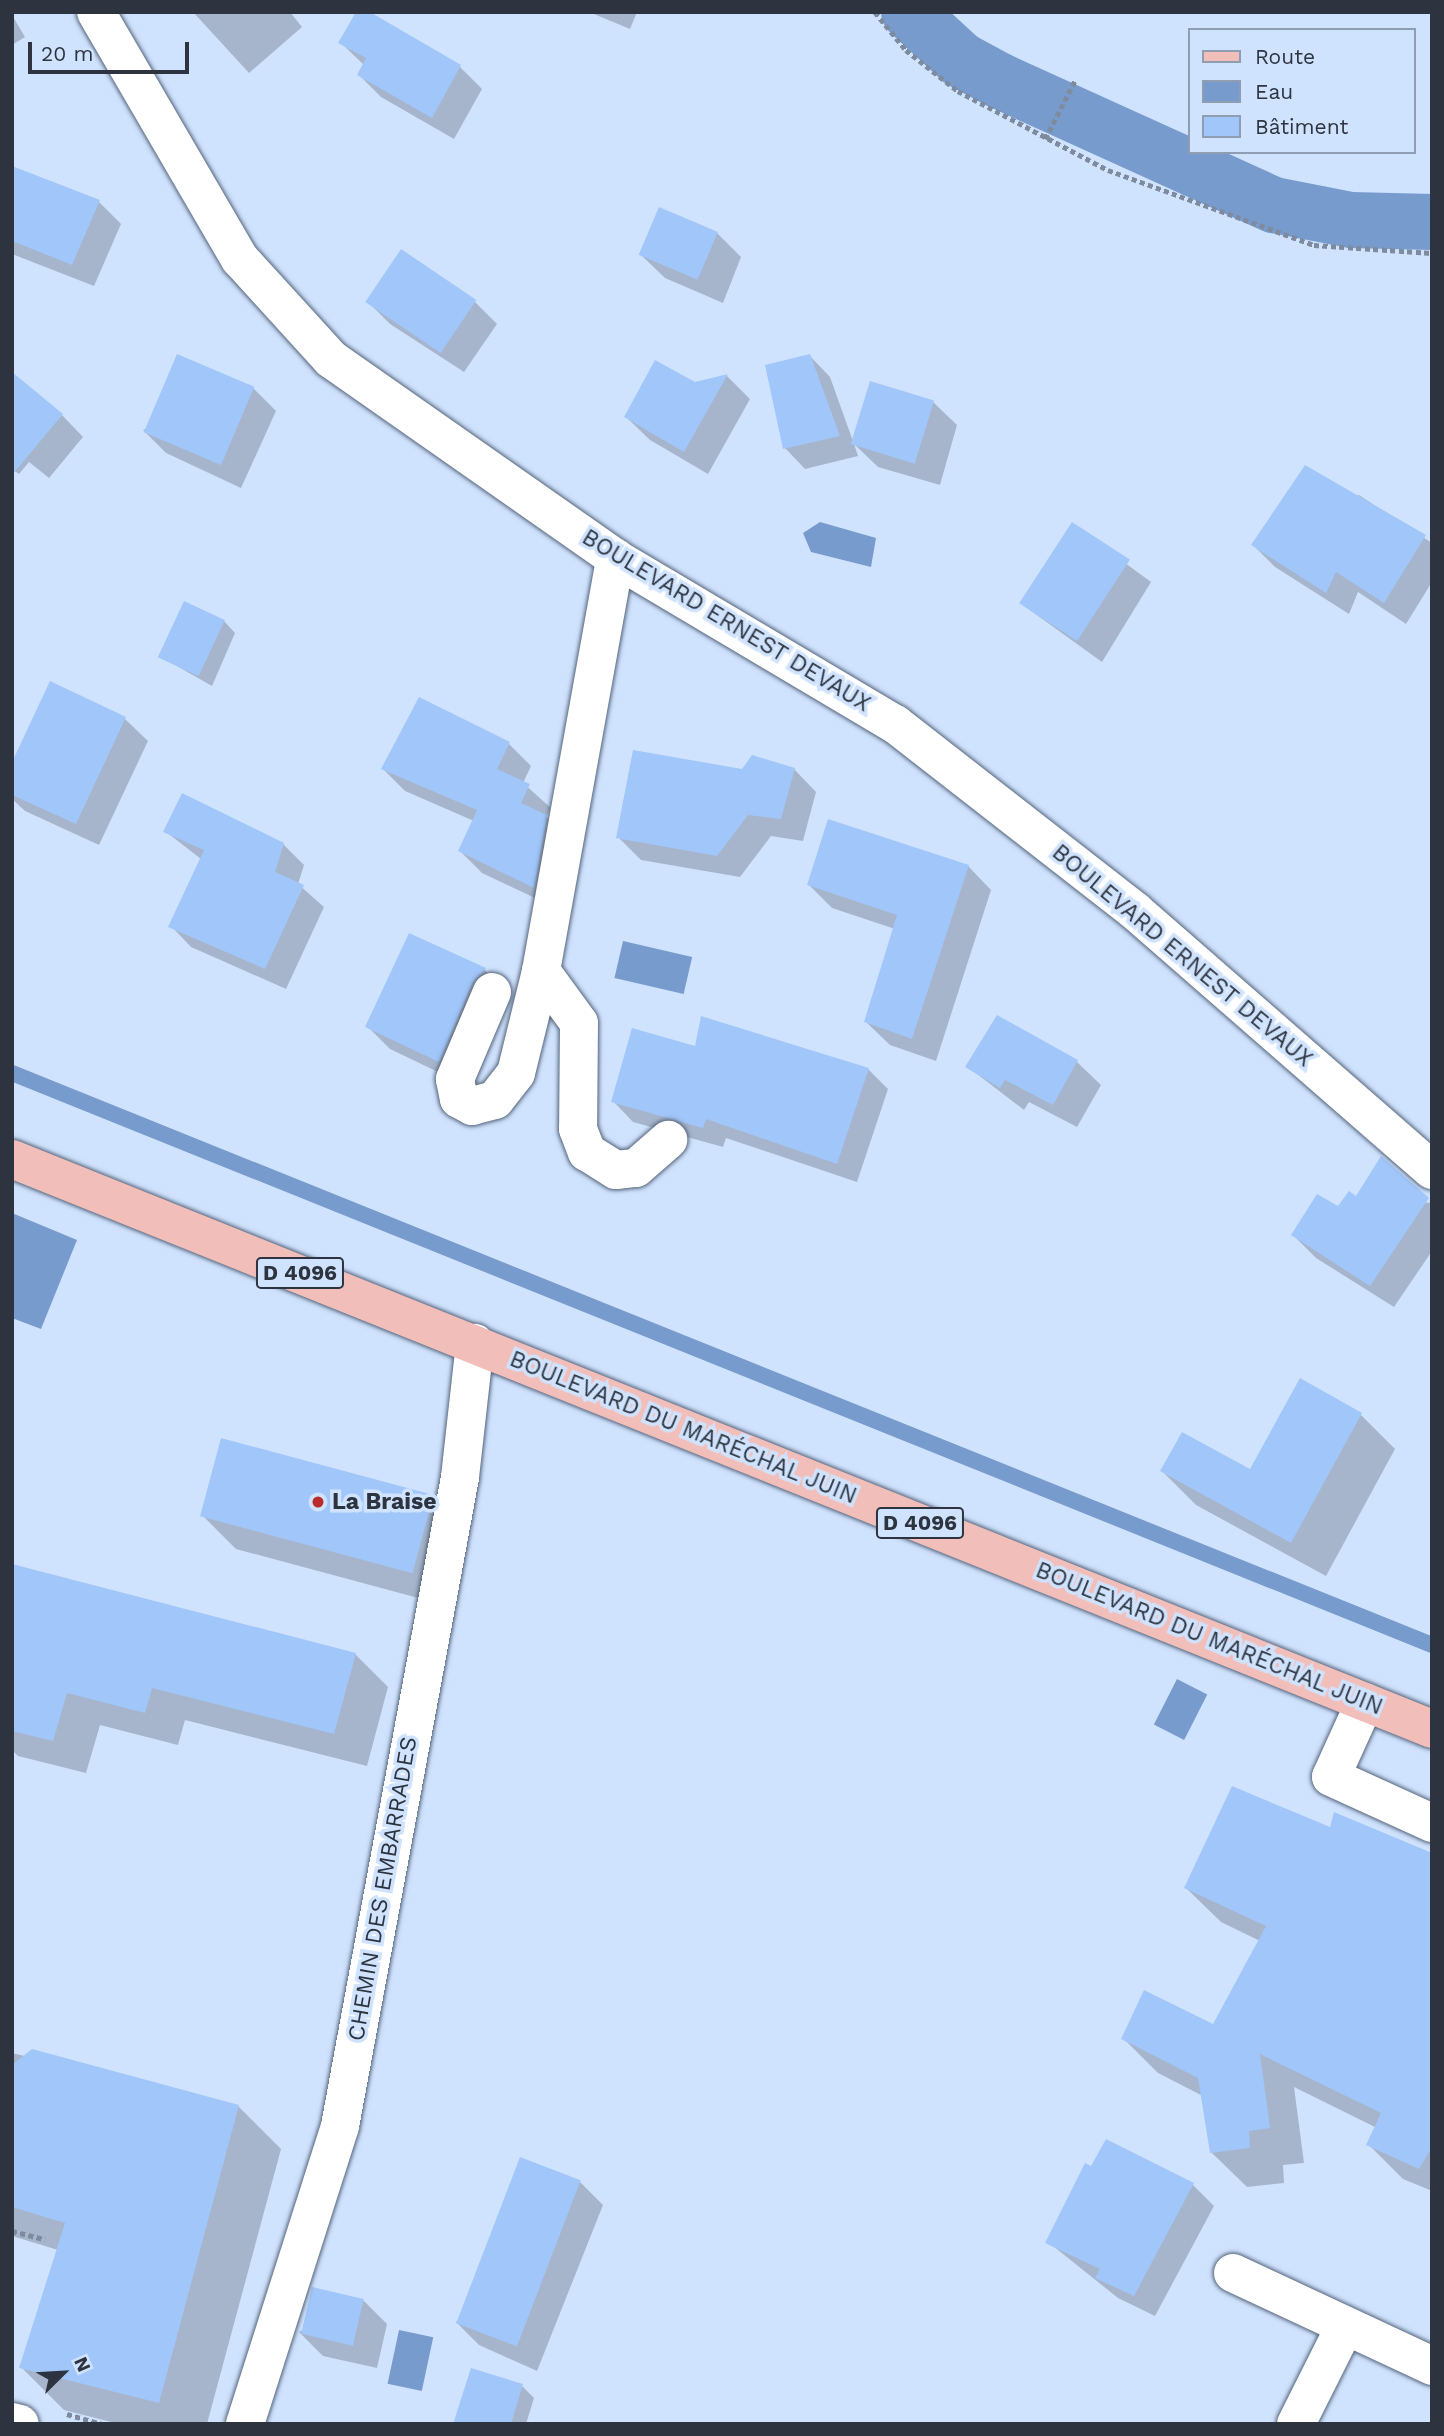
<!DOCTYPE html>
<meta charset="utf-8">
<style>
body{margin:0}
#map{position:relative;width:1444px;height:2436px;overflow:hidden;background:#d0e3fe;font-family:"Work Sans",sans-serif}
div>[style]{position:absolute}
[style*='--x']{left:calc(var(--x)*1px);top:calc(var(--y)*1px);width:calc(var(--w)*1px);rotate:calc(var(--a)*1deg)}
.water>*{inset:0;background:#789bcd;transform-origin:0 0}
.shadow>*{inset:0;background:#0003}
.stream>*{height:16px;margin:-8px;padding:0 8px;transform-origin:8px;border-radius:8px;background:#789bcd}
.canal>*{height:56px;margin:-28px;padding:0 28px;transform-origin:28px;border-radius:28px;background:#789bcd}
.building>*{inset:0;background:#a1c6fa;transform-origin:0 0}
.path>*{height:4.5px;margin-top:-2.25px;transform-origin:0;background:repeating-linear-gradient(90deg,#7e8b9e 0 5px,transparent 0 8.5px)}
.roads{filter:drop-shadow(0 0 2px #54647b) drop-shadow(0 0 2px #54647b)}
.minor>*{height:38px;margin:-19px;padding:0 19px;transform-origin:19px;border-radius:19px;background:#fff}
.major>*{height:38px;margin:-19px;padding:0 19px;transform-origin:19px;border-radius:19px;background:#f2beb9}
.dots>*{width:19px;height:19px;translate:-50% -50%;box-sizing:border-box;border:4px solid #d0e3fe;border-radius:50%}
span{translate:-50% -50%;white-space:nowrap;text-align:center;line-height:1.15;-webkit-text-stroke:7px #d0e3fe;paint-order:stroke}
.shield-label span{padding:2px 5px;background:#d0e3fe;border:2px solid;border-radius:5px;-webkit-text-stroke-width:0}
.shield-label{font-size:21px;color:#2d343f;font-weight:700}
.street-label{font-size:23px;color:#2d343f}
.poi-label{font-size:23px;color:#2d343f;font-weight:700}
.left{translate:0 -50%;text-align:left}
.frame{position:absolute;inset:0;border:14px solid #2d343f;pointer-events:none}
.legend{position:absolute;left:1188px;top:28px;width:228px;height:126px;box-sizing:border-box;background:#d0e3fe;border:2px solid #8f9db2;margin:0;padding:9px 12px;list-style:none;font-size:21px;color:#2d343f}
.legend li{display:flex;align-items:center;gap:14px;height:35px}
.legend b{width:35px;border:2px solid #8f9db2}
.north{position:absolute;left:28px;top:2338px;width:70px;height:70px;-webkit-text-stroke:5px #d0e3fe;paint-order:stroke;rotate:66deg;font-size:19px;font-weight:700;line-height:28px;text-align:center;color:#2d343f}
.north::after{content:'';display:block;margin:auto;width:24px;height:32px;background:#2d343f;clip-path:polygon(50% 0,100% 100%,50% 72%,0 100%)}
.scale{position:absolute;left:28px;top:42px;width:161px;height:32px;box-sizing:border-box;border:4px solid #2d343f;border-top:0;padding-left:9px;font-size:21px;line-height:24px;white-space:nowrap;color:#2d343f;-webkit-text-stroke:5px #d0e3fe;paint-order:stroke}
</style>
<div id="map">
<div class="water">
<div style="clip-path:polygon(820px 522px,876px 538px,871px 567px,811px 552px,803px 533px)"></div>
<div style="left:623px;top:941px;width:71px;height:38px;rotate:13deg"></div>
<div style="clip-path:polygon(12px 1213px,77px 1240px,41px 1329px,12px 1318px)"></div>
<div style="left:1177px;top:1679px;width:34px;height:51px;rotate:27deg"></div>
<div style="left:399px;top:2330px;width:35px;height:55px;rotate:12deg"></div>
</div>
<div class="shadow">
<div style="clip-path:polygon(193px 12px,290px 12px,302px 27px,249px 73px)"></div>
<div style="clip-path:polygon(366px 12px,460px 67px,482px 89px,454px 139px,381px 97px,359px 75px,364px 65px,340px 42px)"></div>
<div style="clip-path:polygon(589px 12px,637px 12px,630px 29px)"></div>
<div style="clip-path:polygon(12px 15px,25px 37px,12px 45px)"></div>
<div style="clip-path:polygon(12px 176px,99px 202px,121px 224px,94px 286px,12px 254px)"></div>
<div style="clip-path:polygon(717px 233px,741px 257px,723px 303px,665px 278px,641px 255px)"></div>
<div style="clip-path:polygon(367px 301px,475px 302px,497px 324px,464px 372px,390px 324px)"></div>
<div style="clip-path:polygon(810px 356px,830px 377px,854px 444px,933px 402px,957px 425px,940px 485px,878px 467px,854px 444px,858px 456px,805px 469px,785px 448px)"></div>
<div style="clip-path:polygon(727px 376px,750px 399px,708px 474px,650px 440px,626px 417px)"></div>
<div style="clip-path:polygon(253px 388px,276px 411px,241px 488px,166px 453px,143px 430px)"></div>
<div style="clip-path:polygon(62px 415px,83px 437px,49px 478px,29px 462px,19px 474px,12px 469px)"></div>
<div style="clip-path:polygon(1359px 495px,1432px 543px,1432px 582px,1406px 624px,1358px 592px,1349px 614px,1275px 567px,1253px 545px)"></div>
<div style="clip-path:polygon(1072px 524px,1151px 582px,1102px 662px,1023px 605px)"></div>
<div style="clip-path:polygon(224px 621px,235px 633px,212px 686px,161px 657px)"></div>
<div style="clip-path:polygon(51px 683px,125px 719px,148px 741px,99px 845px,25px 811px,12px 799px,12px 767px)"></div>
<div style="clip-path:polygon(509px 744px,531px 766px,523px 783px,551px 808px,546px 817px,568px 839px,556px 908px,482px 873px,460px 851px,474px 821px,405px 791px,383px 769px)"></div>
<div style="clip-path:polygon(794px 769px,816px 792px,803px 841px,771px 836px,740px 877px,641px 860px,618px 837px,742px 771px)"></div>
<div style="clip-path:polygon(165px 831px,283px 844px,304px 865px,298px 884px,324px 907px,286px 989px,191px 947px,171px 926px,201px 859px)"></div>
<div style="clip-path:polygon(968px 866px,991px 890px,936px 1061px,890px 1045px,866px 1022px,895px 929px,832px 908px,809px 885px)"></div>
<div style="clip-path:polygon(410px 936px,485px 970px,507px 992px,461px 1083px,390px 1049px,367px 1026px)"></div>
<div style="clip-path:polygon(998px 1017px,1077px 1062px,1101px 1085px,1077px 1127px,1029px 1102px,1024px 1110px,968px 1067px)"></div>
<div style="clip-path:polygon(697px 1048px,868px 1069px,888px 1089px,857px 1182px,726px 1138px,723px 1147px,633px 1122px,613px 1101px)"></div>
<div style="clip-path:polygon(1357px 1198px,1432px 1203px,1432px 1251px,1394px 1307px,1316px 1258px,1293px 1235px)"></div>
<div style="clip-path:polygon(1361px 1415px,1395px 1449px,1326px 1576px,1196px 1505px,1162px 1471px,1251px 1471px)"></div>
<div style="clip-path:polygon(433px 1497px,467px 1531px,448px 1606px,236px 1549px,202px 1515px)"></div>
<div style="clip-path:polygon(12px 1621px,355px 1654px,388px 1687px,367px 1766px,185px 1720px,178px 1745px,100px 1725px,86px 1773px,18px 1756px,12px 1750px)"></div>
<div style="clip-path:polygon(1331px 1829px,1432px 1855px,1432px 2191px,1403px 2179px,1369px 2145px,1377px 2128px,1294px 2087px,1304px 2163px,1283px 2165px,1284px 2183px,1247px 2187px,1212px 2153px,1203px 2096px,1158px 2073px,1123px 2038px,1213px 2027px,1260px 1941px,1221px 1922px,1186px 1888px)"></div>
<div style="clip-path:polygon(12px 2053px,238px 2106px,281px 2149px,207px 2424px,119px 2424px,64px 2410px,21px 2367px,58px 2250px,12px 2236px)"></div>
<div style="clip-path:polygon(580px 2182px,603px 2205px,537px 2371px,479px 2345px,456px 2322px)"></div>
<div style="clip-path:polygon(1193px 2185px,1214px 2206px,1155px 2316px,1118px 2298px,1048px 2242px)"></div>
<div style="clip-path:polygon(363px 2300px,387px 2324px,377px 2368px,323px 2356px,299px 2332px)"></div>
<div style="clip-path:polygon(472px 2370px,522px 2386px,534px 2398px,526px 2424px,468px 2424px)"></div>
</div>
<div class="stream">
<div style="--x:12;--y:1073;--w:1531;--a:21.94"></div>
</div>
<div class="canal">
<div style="--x:909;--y:12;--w:71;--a:42.7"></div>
<div style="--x:961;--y:60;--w:42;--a:28.4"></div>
<div style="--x:998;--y:80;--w:303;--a:24.4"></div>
<div style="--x:1274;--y:205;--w:78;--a:11"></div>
<div style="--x:1351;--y:220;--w:81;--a:1.4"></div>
</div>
<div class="building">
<div style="clip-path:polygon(356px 12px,370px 12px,461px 65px,432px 118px,357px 75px,366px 58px,338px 43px)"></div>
<div style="clip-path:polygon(12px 166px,100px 200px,72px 265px,12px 241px)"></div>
<div style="left:659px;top:207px;width:64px;height:52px;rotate:23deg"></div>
<div style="left:401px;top:249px;width:91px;height:64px;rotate:34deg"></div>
<div style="left:177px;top:354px;width:84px;height:85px;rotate:23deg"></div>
<div style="clip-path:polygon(810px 354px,840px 436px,783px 449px,765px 365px)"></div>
<div style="clip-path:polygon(655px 360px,695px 382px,728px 374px,684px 452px,624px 417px)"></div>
<div style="clip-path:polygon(12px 372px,63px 414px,12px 475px)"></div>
<div style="left:870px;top:381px;width:67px;height:66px;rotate:17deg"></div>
<div style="clip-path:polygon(1305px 465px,1426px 535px,1384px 603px,1336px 572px,1326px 593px,1251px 545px)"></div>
<div style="left:1072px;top:522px;width:69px;height:97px;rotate:33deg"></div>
<div style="left:184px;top:601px;width:45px;height:62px;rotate:25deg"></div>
<div style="clip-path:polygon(50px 681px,126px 717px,76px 824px,12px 795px,12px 762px)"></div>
<div style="clip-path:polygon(419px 697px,510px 742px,497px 769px,530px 784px,521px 803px,547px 815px,534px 888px,458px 851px,477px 810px,381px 769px)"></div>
<div style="clip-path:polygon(633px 750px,742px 769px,752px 755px,795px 768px,781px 819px,748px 815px,717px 856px,616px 838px)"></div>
<div style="clip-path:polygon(182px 793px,284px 843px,275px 872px,304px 885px,265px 969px,168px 927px,204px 850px,163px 832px)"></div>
<div style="clip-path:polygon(828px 819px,969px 865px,912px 1039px,864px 1022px,897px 915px,807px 885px)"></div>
<div style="clip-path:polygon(409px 933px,486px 968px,472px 983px,439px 1062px,365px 1027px)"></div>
<div style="clip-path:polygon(997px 1015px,1078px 1060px,1053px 1105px,1005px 1080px,1000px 1088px,965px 1067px)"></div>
<div style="clip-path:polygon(701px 1016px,869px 1068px,837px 1164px,706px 1119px,703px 1128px,611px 1102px,632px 1028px,695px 1046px)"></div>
<div style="clip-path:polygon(1381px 1156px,1429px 1198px,1370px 1286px,1291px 1235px,1317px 1194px,1338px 1206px,1349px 1191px,1356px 1196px)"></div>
<div style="clip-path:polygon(1300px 1378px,1362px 1413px,1291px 1543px,1160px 1471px,1182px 1432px,1250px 1469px)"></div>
<div style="left:221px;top:1438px;width:220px;height:81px;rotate:15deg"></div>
<div style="clip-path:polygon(12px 1564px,356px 1653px,334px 1734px,152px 1688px,145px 1713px,67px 1693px,53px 1741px,12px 1731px)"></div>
<div style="clip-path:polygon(1232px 1786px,1330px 1827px,1334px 1812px,1432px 1853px,1432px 2147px,1419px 2169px,1366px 2145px,1381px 2113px,1260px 2054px,1270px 2128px,1249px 2131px,1250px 2148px,1210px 2153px,1198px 2078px,1121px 2039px,1144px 1990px,1213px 2024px,1266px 1926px,1184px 1888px)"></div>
<div style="clip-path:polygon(32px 2049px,239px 2105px,159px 2403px,19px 2368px,65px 2223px,12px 2207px,12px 2065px)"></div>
<div style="clip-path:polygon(1106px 2139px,1194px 2183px,1134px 2296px,1095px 2278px,1100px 2269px,1045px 2243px,1085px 2163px,1091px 2166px)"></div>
<div style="left:520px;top:2157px;width:65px;height:178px;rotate:21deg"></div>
<div style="left:312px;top:2287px;width:53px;height:48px;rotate:13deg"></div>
<div style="clip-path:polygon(471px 2368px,523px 2384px,511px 2424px,453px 2424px)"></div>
</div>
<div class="path">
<div style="--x:875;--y:12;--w:49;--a:50.8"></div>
<div style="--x:906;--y:50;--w:66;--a:38.3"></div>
<div style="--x:958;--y:91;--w:170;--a:27.8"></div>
<div style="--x:1108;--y:170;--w:219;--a:20"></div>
<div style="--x:1314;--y:245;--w:118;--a:3.9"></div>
<div style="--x:1045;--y:139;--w:66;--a:-63"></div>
<div style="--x:12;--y:2231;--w:34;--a:14"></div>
<div style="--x:67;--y:2414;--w:37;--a:16"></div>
</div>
<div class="roads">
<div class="minor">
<div style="--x:96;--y:12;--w:286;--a:59.8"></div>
<div style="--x:240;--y:259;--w:135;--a:47.7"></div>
<div style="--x:331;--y:359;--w:347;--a:35"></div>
<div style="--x:615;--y:558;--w:326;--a:30.7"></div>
<div style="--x:895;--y:724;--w:304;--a:37.9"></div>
<div style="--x:1135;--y:911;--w:394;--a:41.1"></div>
<div style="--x:541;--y:971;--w:64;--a:53.8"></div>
<div style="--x:579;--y:1023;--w:106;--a:90.5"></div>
<div style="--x:578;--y:1129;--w:25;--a:69"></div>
<div style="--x:587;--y:1152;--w:34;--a:32"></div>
<div style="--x:616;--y:1170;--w:20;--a:-6"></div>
<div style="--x:636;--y:1168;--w:43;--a:-41.2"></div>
<div style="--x:492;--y:992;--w:95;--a:113"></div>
<div style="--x:455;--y:1079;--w:20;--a:79"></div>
<div style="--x:459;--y:1099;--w:15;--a:28"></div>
<div style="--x:472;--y:1106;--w:24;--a:-15"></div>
<div style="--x:495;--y:1100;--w:34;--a:-52"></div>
<div style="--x:516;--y:1073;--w:105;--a:-76.2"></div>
<div style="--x:541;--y:971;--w:420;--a:-79.8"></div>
<div style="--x:1365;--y:1702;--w:82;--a:114.4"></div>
<div style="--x:1331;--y:1777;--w:111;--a:24.5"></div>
<div style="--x:1233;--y:2273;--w:220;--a:25"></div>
<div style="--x:12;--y:2422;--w:8;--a:14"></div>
<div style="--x:245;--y:2424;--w:313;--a:-72.3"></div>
<div style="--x:340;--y:2126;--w:660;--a:-79.52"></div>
<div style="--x:460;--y:1477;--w:135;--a:-83.6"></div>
<div style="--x:1296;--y:2424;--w:110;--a:-63.4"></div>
</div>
<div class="major">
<div style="--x:12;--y:1159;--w:1530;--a:21.87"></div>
</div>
</div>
<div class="dots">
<div style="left:318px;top:1502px;background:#ba2b2b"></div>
</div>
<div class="shield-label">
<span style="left:300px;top:1273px">D 4096</span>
<span style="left:920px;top:1523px">D 4096</span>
</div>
<div class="street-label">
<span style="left:726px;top:621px;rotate:31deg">BOULEVARD ERNEST DEVAUX</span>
<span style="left:1182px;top:956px;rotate:40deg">BOULEVARD ERNEST DEVAUX</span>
<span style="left:683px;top:1428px;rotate:22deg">BOULEVARD DU MARÉCHAL JUIN</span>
<span style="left:1209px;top:1639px;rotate:22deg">BOULEVARD DU MARÉCHAL JUIN</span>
<span style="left:383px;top:1889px;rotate:-80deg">CHEMIN DES EMBARRADES</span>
</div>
<div class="poi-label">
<span class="left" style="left:332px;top:1502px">La Braise</span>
</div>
<div class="frame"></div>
<ul class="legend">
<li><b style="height:9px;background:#f2beb9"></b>Route</li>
<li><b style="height:19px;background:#789bcd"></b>Eau</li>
<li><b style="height:19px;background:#a1c6fa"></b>Bâtiment</li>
</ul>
<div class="north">N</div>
<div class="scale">20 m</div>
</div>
